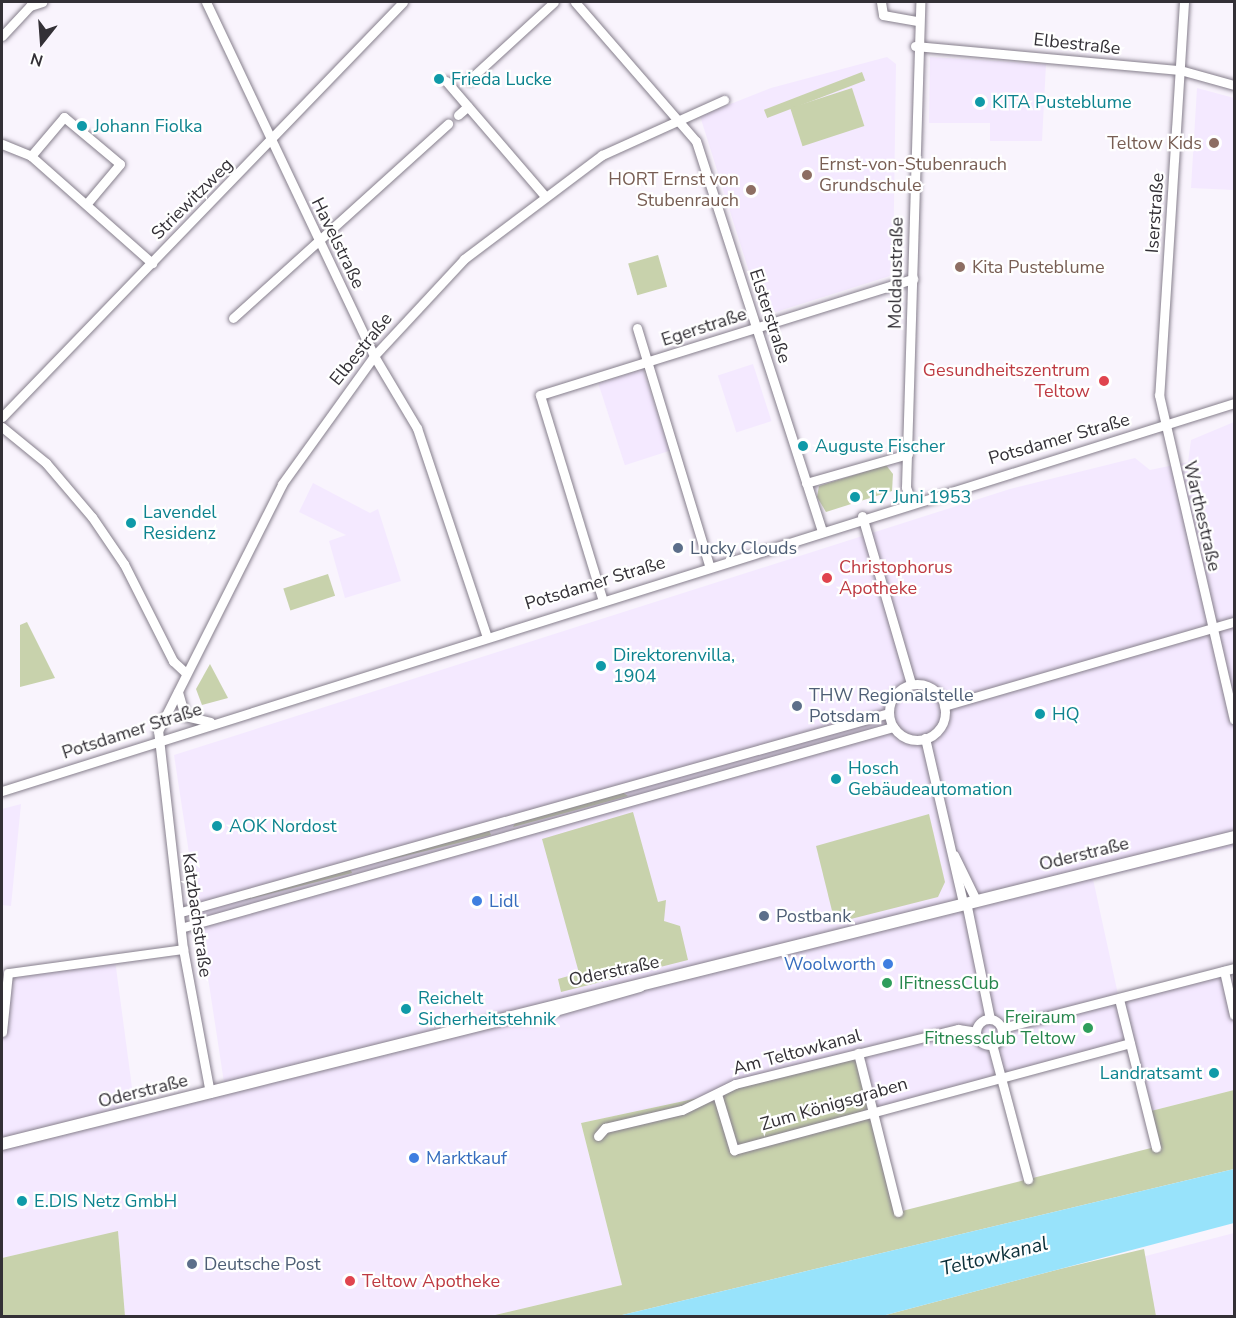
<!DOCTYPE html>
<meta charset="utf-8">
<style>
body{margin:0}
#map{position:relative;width:1236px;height:1318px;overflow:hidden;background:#f9f4fd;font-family:"Nunito Sans",sans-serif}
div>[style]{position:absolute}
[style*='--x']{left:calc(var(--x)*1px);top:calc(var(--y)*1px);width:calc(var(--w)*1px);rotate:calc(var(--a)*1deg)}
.built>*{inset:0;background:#f4e9ff;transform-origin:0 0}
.green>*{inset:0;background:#c8d2ac;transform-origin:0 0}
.water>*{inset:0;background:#98e3fb}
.roads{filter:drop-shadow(0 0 2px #867f8c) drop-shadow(0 0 2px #867f8c)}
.minor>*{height:9px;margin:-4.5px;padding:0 4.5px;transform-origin:4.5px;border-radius:4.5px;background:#fff}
.minor>.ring{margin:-4.5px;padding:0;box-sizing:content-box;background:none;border:9px solid #fff;border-radius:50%}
.major>*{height:12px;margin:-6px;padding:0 6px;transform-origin:6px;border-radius:6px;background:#fff}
.dots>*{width:16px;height:16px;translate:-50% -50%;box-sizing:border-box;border:3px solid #fff;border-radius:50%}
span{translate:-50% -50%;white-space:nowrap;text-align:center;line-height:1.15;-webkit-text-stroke:4.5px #fff;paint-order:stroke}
.street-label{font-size:18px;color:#333036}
.culture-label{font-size:18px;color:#0d838f}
.left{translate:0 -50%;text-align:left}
.right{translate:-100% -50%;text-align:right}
.education-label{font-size:18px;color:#785e54}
.health-label{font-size:18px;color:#be3a42}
.service-label{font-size:18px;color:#4e5e75}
.shop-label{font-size:18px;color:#366cbe}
.leisure-label{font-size:18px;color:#27864d}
.water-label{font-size:20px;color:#0c303a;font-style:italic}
.frame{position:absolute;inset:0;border:3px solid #333036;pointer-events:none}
.north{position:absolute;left:12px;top:12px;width:60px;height:60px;-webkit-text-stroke:4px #fff;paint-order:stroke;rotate:197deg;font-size:16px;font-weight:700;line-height:24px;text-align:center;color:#333036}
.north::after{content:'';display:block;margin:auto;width:21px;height:27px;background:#333036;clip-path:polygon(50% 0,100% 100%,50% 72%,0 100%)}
</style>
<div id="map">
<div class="built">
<div style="clip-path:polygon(887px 57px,896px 64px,893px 275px,763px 316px,700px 116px,771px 88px)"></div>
<div style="clip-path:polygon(930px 57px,1046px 64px,1042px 141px,990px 141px,990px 123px,929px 123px)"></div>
<div style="clip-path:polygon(1197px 88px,1234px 98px,1234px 190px,1191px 188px)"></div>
<div style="left:753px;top:364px;width:60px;height:37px;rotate:72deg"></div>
<div style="left:643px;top:369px;width:86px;height:47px;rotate:72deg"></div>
<div style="clip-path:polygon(1234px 422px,1234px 847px,1093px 879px,1119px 999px,1224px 971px,1234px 1015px,1234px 1090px,1147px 1112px,1130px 1043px,871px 1109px,717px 1094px,581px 1123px,622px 1285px,491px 1316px,125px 1316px,118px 1232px,2px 1258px,2px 1032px,8px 973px,115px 960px,135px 1110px,225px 1089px,174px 755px,1010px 489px,1135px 458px,1150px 470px,1188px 462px,1191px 440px)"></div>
<div style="clip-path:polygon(313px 483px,370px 513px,378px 509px,401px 581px,345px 598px,329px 541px,346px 535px,299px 512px)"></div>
<div style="clip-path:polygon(21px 804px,11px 906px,2px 905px,2px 809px)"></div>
<div style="clip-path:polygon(1234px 1233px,1234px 1316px,1156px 1316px,1142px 1257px)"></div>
</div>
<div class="green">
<div style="left:862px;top:72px;width:9px;height:105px;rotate:69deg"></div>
<div style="left:852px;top:88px;width:40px;height:65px;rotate:72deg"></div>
<div style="left:658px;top:255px;width:33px;height:31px;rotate:74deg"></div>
<div style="clip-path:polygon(886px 465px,893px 474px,892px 491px,826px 512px,817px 497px,819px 486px)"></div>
<div style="left:328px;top:574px;width:23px;height:47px;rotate:72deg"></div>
<div style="clip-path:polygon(27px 622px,55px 678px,20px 687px,20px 625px)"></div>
<div style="clip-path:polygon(210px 664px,228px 698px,202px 705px,196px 689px)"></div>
<div style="clip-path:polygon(622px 792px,628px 796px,513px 827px,515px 823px)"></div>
<div style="clip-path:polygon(633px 812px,658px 902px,666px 900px,664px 921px,680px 926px,688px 960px,561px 992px,558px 979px,579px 973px,542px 839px)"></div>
<div style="clip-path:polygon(929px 814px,945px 882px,938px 897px,835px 923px,816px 846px)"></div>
<div style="clip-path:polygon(489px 830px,491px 835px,376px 863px,377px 861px)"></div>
<div style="clip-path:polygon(350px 868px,352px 873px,245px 900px,246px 897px)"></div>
<div style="clip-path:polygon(858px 1053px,898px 1212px,1155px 1147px,1147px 1112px,1234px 1090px,1234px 1169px,618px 1316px,491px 1316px,622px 1285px,581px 1123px,717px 1094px)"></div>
<div style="clip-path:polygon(118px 1231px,125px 1316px,2px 1316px,2px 1258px)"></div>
<div style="clip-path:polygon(1144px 1249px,1156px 1316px,882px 1316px,1060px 1269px)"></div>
</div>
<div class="water">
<div style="clip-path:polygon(1234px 1169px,1234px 1223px,882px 1316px,618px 1316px)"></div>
</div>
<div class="roads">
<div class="minor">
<div style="--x:206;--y:2;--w:392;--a:64.6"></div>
<div style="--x:374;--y:356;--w:84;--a:59.2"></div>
<div style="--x:417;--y:428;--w:217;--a:71.5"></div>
<div style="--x:575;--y:2;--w:184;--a:49"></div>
<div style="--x:696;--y:141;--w:408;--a:72.1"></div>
<div style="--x:881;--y:2;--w:13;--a:81"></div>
<div style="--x:883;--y:15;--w:35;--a:10"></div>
<div style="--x:1184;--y:2;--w:394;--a:93.6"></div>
<div style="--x:1159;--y:395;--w:333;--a:77"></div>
<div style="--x:2;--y:36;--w:41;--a:-47"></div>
<div style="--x:30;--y:6;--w:13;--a:-18"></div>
<div style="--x:915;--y:46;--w:266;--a:5.2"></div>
<div style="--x:1180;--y:70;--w:56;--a:15.5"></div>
<div style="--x:469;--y:80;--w:115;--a:-42.5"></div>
<div style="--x:446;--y:81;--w:150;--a:49.3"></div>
<div style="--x:458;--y:115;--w:13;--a:-42"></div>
<div style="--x:2;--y:144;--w:31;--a:22"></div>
<div style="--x:31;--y:156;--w:162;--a:41.5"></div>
<div style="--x:31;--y:156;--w:51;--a:-49.8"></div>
<div style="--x:64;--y:117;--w:73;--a:40"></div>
<div style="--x:120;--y:164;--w:50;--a:130.1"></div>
<div style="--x:233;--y:318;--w:290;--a:-42.1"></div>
<div style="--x:637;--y:328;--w:248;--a:73.1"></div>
<div style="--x:2;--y:417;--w:577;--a:-45.98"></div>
<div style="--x:2;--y:427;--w:57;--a:39.3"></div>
<div style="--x:46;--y:463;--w:71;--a:49.6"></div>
<div style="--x:92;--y:517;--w:57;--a:55.8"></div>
<div style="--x:124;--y:564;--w:109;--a:63.2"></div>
<div style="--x:173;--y:661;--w:18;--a:43"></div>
<div style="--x:806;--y:483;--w:106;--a:-15.9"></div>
<div style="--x:911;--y:501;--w:15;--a:-110"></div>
<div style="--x:906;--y:487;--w:485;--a:-88.3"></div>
<div style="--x:862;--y:516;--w:175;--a:73.7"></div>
<div style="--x:602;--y:598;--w:212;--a:-107"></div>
<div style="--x:540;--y:395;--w:391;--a:-17.3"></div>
<div class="ring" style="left:889px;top:684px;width:47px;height:47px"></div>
<div style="--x:178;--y:692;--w:25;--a:74"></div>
<div style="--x:185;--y:716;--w:26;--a:13"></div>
<div style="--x:944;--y:706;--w:302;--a:-16.2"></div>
<div style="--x:925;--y:738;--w:169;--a:77"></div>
<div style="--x:2;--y:791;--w:1292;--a:-17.48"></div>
<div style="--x:954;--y:855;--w:50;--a:63.9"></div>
<div style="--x:966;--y:902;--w:119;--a:78.4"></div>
<div style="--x:181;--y:912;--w:735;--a:-15.7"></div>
<div style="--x:184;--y:927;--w:737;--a:-15.75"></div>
<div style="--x:1224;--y:971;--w:45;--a:77.2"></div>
<div style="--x:1119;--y:999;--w:153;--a:76"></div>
<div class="ring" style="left:976px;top:1019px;width:17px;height:17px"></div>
<div style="--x:1002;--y:1028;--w:240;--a:-14.5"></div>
<div style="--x:2;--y:1032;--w:59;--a:-84.2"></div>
<div style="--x:8;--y:973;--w:177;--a:-7.8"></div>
<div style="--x:992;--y:1044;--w:140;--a:75.1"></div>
<div style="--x:858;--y:1053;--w:164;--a:75.9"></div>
<div style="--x:210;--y:1093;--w:147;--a:-100.6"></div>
<div style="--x:183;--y:949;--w:219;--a:-96.5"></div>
<div style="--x:158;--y:731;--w:276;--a:-63.3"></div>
<div style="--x:282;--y:484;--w:158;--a:-54.3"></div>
<div style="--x:374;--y:356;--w:132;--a:-47.1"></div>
<div style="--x:464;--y:259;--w:173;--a:-37"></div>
<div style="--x:602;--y:155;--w:134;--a:-24.3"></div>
<div style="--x:717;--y:1094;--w:59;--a:73.1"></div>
<div style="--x:734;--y:1150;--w:410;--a:-15.1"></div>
<div style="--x:598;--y:1136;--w:11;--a:-49"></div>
<div style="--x:605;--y:1128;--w:79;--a:-13.2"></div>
<div style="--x:682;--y:1110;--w:59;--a:-26.1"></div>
<div style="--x:735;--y:1084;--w:230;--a:-13.9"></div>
<div style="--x:958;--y:1029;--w:18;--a:9"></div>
</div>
<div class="major">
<div style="--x:514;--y:1017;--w:17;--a:0"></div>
<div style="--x:531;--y:1017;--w:113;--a:-15.9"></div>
<div style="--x:2;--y:1144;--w:1270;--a:-13.99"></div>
</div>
</div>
<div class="dots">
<div style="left:439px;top:79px;background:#0f9aa8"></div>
<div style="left:980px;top:102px;background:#0f9aa8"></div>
<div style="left:82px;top:126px;background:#0f9aa8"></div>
<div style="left:1214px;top:143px;background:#8d6e63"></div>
<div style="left:807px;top:175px;background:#8d6e63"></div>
<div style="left:751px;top:190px;background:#8d6e63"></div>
<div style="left:960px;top:267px;background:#8d6e63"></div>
<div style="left:1104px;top:381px;background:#e0444e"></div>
<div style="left:803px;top:446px;background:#0f9aa8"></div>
<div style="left:855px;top:497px;background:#0f9aa8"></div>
<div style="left:131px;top:523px;background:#0f9aa8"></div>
<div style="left:678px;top:548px;background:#5c6f8a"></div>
<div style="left:827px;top:578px;background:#e0444e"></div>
<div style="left:601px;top:666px;background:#0f9aa8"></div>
<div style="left:797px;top:706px;background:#5c6f8a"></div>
<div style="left:1040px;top:714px;background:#0f9aa8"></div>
<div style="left:836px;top:779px;background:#0f9aa8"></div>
<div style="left:217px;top:826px;background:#0f9aa8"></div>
<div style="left:477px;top:901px;background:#3f7fe0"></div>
<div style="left:764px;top:916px;background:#5c6f8a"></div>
<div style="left:888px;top:964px;background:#3f7fe0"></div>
<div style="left:887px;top:983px;background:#2e9e5b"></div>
<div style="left:406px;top:1009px;background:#0f9aa8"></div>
<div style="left:1088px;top:1028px;background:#2e9e5b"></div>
<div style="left:1214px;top:1073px;background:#0f9aa8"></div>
<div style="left:414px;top:1158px;background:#3f7fe0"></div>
<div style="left:22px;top:1201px;background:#0f9aa8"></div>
<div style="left:192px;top:1264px;background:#5c6f8a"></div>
<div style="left:350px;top:1281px;background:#e0444e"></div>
</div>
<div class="street-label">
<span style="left:1077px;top:44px;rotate:6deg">Elbestraße</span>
<span style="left:192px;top:199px;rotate:-45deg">Striewitzweg</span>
<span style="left:1155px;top:213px;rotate:-86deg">Iserstraße</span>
<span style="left:338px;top:243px;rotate:64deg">Havelstraße</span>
<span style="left:896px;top:273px;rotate:-89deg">Moldaustraße</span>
<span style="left:770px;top:316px;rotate:72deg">Elsterstraße</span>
<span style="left:704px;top:327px;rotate:-18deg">Egerstraße</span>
<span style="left:361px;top:349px;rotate:-51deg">Elbestraße</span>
<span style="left:1059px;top:439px;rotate:-16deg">Potsdamer Straße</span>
<span style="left:1202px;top:516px;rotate:77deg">Warthestraße</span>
<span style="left:595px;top:583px;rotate:-17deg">Potsdamer Straße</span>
<span style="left:132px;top:731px;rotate:-18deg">Potsdamer Straße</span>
<span style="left:1084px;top:854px;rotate:-14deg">Oderstraße</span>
<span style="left:197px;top:915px;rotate:82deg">Katzbachstraße</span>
<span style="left:614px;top:971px;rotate:-12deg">Oderstraße</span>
<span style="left:797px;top:1052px;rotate:-15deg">Am Teltowkanal</span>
<span style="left:143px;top:1091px;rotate:-14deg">Oderstraße</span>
<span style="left:834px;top:1104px;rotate:-16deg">Zum Königsgraben</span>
</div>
<div class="culture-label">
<span class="left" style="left:451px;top:79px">Frieda Lucke</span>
<span class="left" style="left:992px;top:102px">KITA Pusteblume</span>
<span class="left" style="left:94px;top:126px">Johann Fiolka</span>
<span class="left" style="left:815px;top:446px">Auguste Fischer</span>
<span class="left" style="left:867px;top:497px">17 Juni 1953</span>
<span class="left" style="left:143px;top:523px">Lavendel<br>Residenz</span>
<span class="left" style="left:613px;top:666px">Direktorenvilla,<br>1904</span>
<span class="left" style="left:1052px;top:714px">HQ</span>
<span class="left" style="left:848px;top:779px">Hosch<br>Gebäudeautomation</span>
<span class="left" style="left:229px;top:826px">AOK Nordost</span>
<span class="left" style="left:418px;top:1009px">Reichelt<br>Sicherheitstehnik</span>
<span class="right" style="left:1202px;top:1073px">Landratsamt</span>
<span class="left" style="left:34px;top:1201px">E.DIS Netz GmbH</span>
</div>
<div class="education-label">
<span class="right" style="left:1202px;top:143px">Teltow Kids</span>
<span class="left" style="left:819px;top:175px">Ernst-von-Stubenrauch<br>Grundschule</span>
<span class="right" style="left:739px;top:190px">HORT Ernst von<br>Stubenrauch</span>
<span class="left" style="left:972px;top:267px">Kita Pusteblume</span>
</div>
<div class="health-label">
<span class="right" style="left:1090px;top:381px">Gesundheitszentrum<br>Teltow</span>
<span class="left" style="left:839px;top:578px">Christophorus<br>Apotheke</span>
<span class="left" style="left:362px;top:1281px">Teltow Apotheke</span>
</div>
<div class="service-label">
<span class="left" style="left:690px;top:548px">Lucky Clouds</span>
<span class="left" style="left:809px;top:706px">THW Regionalstelle<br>Potsdam</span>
<span class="left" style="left:776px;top:916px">Postbank</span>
<span class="left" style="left:204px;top:1264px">Deutsche Post</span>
</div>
<div class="shop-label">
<span class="left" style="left:489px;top:901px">Lidl</span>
<span class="right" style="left:876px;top:964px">Woolworth</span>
<span class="left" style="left:426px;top:1158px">Marktkauf</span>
</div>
<div class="leisure-label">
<span class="left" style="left:899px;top:983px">IFitnessClub</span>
<span class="right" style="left:1076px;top:1028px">Freiraum<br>Fitnessclub Teltow</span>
</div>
<div class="water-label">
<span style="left:994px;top:1256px;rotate:-14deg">Teltowkanal</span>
</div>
<div class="frame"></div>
<div class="north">N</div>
</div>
